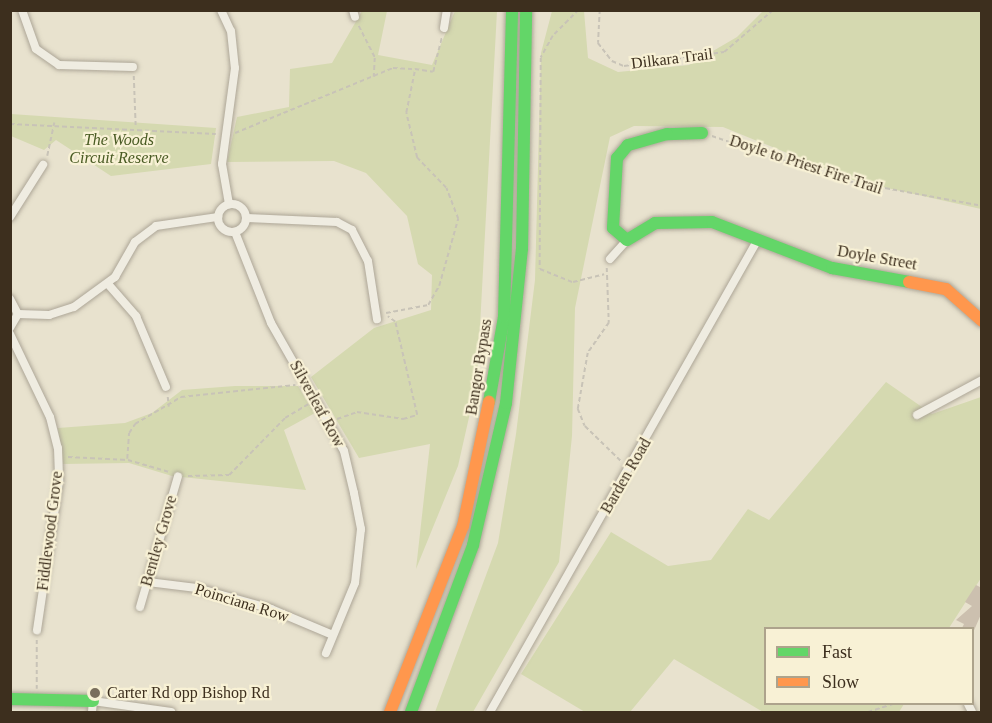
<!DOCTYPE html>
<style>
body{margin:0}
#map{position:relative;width:992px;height:723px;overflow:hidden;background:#e8e2ce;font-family:"Times New Roman",serif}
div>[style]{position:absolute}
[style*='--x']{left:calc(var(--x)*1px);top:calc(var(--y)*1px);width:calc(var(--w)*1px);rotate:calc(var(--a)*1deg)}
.green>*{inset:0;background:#d5d9b0}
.building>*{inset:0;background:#ccc0af}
.path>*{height:1.5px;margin-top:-0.75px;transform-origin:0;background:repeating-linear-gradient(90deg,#c8c3b7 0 4.5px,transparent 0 7.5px)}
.roads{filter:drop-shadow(0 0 2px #ada697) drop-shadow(0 0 2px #ada697)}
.street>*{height:8px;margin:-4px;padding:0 4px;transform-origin:4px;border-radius:4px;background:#efece1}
.street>.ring{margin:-4px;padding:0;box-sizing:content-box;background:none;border:8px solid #efece1;border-radius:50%}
.fast>*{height:12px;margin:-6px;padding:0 6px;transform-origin:6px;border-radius:6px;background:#63d668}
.slow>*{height:12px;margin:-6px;padding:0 6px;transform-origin:6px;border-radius:6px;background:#ff974d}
.dots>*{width:16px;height:16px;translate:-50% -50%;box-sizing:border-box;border:3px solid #f8f1d5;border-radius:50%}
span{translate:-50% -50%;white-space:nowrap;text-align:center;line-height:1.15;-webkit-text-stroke:4.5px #f8f1d5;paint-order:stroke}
.street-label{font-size:16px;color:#3d2f1e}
.park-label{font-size:16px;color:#495b23;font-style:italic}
.poi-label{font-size:16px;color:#3d2f1e}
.left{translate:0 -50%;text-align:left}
.frame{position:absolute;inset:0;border:12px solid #3d2f1e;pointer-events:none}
.legend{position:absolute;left:764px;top:627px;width:210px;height:78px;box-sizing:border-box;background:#f8f1d5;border:2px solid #ada38c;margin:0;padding:8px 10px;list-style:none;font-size:18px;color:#3d2f1e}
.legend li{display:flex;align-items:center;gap:12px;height:30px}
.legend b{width:30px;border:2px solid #ada38c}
</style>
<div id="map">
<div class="green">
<div style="clip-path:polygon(362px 11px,387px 11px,378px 55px,432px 65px,455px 11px,497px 11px,477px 382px,458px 466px,416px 569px,430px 444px,359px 458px,311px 377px,374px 328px,431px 310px,432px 275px,418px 264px,407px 216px,366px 173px,334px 161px,227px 162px,237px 117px,289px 107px,290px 69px,332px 63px)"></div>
<div style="clip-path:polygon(552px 11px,584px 11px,588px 58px,618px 72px,689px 65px,737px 37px,763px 11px,981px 11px,981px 209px,856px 181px,723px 127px,634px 126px,610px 137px,575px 308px,572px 436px,559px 562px,473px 712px,435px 712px,498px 543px,516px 434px,535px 280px,541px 53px)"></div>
<div style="clip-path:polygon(11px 114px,216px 128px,211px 164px,111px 176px,56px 140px,44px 150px,11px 136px)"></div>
<div style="clip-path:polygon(886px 382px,932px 414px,981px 397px,981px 578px,949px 628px,766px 628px,766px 704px,904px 704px,899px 712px,763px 712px,674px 659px,630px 712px,585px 712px,521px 674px,611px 532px,668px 566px,711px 560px,748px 509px,769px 520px)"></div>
<div style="clip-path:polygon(235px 386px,298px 386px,315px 413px,284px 430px,306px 490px,172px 476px,129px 463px,63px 464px,58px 428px,125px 423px,152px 413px,182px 390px)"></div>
</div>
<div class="building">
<div style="clip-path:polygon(976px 585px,982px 588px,982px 612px,972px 635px,972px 628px,962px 628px,964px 624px,956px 620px,972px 606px,965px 602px)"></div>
</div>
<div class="path">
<div style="--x:579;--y:10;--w:37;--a:135"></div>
<div style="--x:553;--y:36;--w:25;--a:119"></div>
<div style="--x:541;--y:58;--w:211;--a:90.3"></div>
<div style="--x:540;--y:269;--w:35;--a:22"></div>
<div style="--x:573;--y:282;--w:32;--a:-14"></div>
<div style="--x:600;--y:10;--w:33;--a:93"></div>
<div style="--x:598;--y:43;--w:23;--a:52"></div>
<div style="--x:612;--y:61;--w:13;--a:23"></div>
<div style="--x:624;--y:66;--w:101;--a:-8"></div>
<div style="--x:724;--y:52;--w:65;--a:-40.6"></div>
<div style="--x:359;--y:26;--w:36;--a:63"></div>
<div style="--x:375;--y:58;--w:19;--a:93"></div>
<div style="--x:134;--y:76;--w:52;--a:87.8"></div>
<div style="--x:10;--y:124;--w:206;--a:2.8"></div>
<div style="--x:235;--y:133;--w:171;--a:-22.4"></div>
<div style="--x:393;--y:68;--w:22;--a:3"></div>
<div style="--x:712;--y:136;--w:136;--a:18.8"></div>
<div style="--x:841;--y:180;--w:143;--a:10.4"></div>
<div style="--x:47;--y:156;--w:34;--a:-78"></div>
<div style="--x:607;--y:268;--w:55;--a:87.9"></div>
<div style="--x:609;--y:323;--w:37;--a:125"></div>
<div style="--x:588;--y:353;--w:57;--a:100.1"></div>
<div style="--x:578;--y:409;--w:18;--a:68"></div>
<div style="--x:585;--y:426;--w:52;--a:44.2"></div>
<div style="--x:386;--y:313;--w:43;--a:-10.8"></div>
<div style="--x:428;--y:305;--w:22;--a:-60"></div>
<div style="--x:439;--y:286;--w:70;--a:-74.2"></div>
<div style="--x:458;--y:219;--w:33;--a:-111"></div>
<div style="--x:446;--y:188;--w:42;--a:-134"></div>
<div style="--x:417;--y:158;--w:46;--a:-103.7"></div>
<div style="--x:406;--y:113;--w:45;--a:-78.4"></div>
<div style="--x:415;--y:69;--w:18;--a:9"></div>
<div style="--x:433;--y:72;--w:36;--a:-76"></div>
<div style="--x:168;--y:397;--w:10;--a:84"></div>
<div style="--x:337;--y:419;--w:21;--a:-19"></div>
<div style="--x:357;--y:412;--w:47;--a:8.7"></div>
<div style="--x:403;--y:419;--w:15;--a:-16"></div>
<div style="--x:417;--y:415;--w:96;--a:-103.3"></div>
<div style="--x:395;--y:322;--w:9;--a:-144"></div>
<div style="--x:68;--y:457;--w:60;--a:2.9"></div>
<div style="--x:128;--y:460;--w:43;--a:16.3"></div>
<div style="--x:127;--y:459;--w:26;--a:-86"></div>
<div style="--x:129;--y:433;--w:11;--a:-56"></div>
<div style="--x:135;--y:424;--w:53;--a:-30.4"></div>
<div style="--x:181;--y:397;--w:115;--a:-6"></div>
<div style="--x:188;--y:476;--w:41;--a:-1.4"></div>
<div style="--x:229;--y:475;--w:80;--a:-45.5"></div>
<div style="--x:285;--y:418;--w:27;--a:-31"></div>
<div style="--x:37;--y:640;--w:49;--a:90"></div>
<div style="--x:40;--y:712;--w:8;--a:0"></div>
<div style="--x:868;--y:712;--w:26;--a:-18"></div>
<div style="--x:893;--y:704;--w:44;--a:0"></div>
</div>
<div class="roads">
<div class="street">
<div style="--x:22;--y:10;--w:41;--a:70.3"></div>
<div style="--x:36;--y:49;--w:28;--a:35"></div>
<div style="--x:59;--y:65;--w:74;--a:1.5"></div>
<div style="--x:221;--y:10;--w:23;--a:65"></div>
<div style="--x:231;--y:31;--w:37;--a:84"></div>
<div style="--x:235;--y:68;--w:97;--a:97.7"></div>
<div style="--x:222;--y:164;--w:41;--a:80.1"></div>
<div style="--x:353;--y:10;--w:7;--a:74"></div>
<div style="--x:444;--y:28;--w:18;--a:-81"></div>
<div class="ring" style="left:218px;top:204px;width:20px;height:20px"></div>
<div style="--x:10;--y:217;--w:62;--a:-57.6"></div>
<div style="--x:247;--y:218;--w:90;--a:2.5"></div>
<div style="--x:337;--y:222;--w:17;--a:28"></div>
<div style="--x:352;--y:230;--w:35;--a:63"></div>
<div style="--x:368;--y:261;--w:59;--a:81.2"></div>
<div style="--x:235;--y:232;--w:98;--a:68.4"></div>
<div style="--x:271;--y:323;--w:147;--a:60.3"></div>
<div style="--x:344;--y:451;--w:43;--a:76.6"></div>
<div style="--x:354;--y:493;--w:37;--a:79"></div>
<div style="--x:361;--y:529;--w:54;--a:96.3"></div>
<div style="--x:355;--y:583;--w:76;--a:112.5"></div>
<div style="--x:610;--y:259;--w:25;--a:-48"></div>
<div style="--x:108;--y:284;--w:43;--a:48.8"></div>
<div style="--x:136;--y:316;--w:77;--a:67.1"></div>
<div style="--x:10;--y:299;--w:17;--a:62"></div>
<div style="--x:18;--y:314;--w:16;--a:120"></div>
<div style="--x:18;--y:314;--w:31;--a:2"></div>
<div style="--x:49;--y:315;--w:26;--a:-18"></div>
<div style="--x:74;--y:307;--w:51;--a:-36.2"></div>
<div style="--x:115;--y:277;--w:40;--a:-60.3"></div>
<div style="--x:135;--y:242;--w:26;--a:-37"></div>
<div style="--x:156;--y:226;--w:63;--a:-8.3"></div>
<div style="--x:10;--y:334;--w:92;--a:64.3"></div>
<div style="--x:50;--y:417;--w:32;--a:76"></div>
<div style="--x:58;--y:448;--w:33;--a:88"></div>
<div style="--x:59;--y:481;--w:151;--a:98.4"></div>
<div style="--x:917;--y:415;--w:74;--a:-28.3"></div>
<div style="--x:148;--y:582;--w:49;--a:7"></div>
<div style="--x:197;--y:588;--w:77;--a:15.8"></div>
<div style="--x:271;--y:609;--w:67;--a:22.8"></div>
<div style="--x:140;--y:607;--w:136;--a:-73.8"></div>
<div style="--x:968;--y:704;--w:9;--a:63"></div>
<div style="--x:92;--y:712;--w:11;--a:-85"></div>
<div style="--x:93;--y:701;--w:79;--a:8"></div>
<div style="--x:490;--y:712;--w:544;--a:-60.46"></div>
</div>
<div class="fast">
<div style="--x:702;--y:133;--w:35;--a:178"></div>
<div style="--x:667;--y:134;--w:41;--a:164.2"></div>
<div style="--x:628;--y:145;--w:17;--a:130"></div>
<div style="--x:617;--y:158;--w:70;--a:93.3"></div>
<div style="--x:613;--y:228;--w:18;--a:41"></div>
<div style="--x:627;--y:240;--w:33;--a:-31"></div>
<div style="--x:655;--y:223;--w:57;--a:-1"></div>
<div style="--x:712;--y:222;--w:129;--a:21"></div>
<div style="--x:832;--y:268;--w:78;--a:10.3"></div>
<div style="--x:489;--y:402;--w:86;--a:-80"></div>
<div style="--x:504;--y:317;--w:307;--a:-88.5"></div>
<div style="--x:10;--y:699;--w:83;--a:1.4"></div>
<div style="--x:411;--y:712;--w:178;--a:-69.6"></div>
<div style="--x:473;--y:545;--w:146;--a:-76.9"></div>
<div style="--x:506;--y:403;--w:155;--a:-84.1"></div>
<div style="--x:522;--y:249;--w:239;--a:-89"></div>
</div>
<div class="slow">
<div style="--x:909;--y:282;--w:38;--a:11"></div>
<div style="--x:946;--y:289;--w:48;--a:41.6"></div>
<div style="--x:390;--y:712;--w:200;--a:-68.6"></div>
<div style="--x:463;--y:526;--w:127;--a:-78.2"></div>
</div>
</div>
<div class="dots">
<div style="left:95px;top:693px;background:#796e5c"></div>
</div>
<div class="street-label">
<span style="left:672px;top:59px;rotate:-7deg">Dilkara Trail</span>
<span style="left:806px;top:165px;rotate:18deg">Doyle to Priest Fire Trail</span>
<span style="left:877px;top:258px;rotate:10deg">Doyle Street</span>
<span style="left:479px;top:367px;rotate:-81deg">Bangor Bypass</span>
<span style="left:317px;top:404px;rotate:61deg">Silverleaf Row</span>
<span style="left:626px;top:476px;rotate:-60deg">Barden Road</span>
<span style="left:50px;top:531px;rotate:-83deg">Fiddlewood Grove</span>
<span style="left:159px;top:541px;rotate:-74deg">Bentley Grove</span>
<span style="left:242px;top:603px;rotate:17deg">Poinciana Row</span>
</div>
<div class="park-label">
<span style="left:119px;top:149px">The Woods<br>Circuit Reserve</span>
</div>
<div class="poi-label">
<span class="left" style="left:107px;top:693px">Carter Rd opp Bishop Rd</span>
</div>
<div class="frame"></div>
<ul class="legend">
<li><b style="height:8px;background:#63d668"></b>Fast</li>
<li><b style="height:8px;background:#ff974d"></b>Slow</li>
</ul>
</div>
